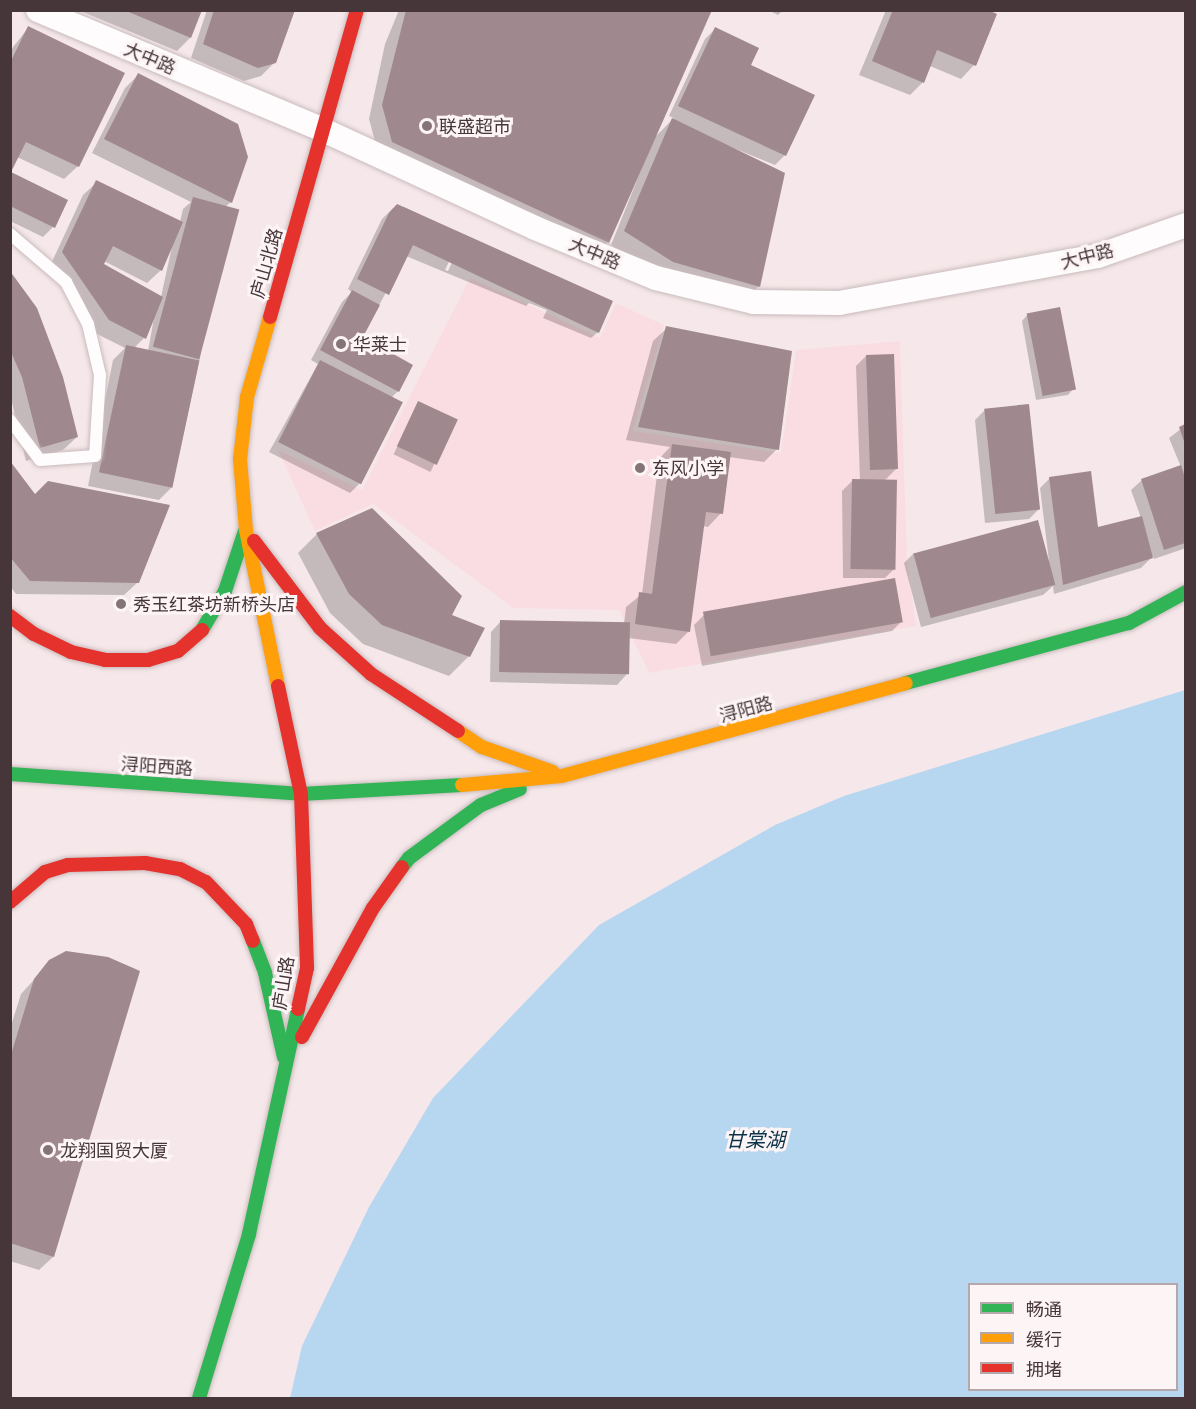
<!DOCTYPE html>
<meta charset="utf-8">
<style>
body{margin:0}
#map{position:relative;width:1196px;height:1409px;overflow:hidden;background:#f6e8ea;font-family:Commissioner,"Noto Sans SC",sans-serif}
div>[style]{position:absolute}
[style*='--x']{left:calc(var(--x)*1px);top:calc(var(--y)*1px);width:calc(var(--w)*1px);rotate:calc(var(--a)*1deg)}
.built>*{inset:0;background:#fadde2}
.water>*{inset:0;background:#b7d6f0}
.shadow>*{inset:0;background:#0003;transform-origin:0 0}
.building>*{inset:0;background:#9f888e;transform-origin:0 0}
.roads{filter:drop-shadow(0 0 2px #c9bbbd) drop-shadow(0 0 2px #c9bbbd)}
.lane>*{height:12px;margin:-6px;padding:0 6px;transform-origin:6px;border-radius:6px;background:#fefcfc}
.street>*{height:24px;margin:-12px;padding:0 12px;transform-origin:12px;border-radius:12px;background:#fefcfc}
.fast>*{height:14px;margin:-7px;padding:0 7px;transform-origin:7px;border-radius:7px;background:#30b455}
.slow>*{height:14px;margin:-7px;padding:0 7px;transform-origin:7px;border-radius:7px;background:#ff9f0a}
.jam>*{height:14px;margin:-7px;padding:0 7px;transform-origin:7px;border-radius:7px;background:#e5322d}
.dots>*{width:16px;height:16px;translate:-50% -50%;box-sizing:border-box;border:3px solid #fdf4f6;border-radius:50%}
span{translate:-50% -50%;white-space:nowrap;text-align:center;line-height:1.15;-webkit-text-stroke:6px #fdf4f6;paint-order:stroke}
.street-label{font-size:18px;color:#463639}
.poi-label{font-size:18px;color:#463639}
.left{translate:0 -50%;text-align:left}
.water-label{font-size:20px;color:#0a334a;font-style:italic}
.frame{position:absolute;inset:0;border:12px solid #463639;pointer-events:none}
.legend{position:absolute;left:968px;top:1283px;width:210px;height:108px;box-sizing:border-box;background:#fdf4f6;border:2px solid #b4a8aa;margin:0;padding:8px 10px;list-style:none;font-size:18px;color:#463639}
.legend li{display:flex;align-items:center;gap:12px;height:30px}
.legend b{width:30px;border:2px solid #b4a8aa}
</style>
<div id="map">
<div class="built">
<div style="clip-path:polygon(470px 278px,600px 338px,616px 303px,664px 325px,633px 431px,781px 453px,796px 350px,900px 341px,907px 563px,916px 626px,649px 673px,619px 610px,513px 608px,373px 504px,315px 531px,278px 450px,362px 490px)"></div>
</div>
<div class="water">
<div style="clip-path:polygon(evenodd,1185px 690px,1185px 1398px,290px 1398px,302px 1346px,369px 1207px,433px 1098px,599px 925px,775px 825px,844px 796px,1185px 690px,970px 1284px,1176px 1284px,1176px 1390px,970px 1390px,970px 1284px)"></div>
</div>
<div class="shadow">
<div style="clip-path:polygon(78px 10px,200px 10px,190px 38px,177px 51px)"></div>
<div style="clip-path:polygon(207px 10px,293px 10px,275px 62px,261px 76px,244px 81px,191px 58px)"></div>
<div style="clip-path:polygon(399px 10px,711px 10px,654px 138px,674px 118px,669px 116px,705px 39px,715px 29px,749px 66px,785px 155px,775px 165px,714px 140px,759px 286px,745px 299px,660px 275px,611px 245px,650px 148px,608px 242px,594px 255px,379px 156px,369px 119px,385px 44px)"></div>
<div style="clip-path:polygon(768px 10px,783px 10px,778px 15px)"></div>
<div style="clip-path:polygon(886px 10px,985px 10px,974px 65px,961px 79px,930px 66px,923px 82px,910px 95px,859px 75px)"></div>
<div style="clip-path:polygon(28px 28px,78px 166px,64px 179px,17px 157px,10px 171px,10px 51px)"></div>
<div style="clip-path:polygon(evenodd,138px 75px,231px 202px,225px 207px,200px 358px,172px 487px,159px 500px,88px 486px,113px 360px,125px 348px,95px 333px,50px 266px,83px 195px,97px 182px,180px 222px,183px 209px,191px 202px,92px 153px,125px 88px,138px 75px,173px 242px,161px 297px,102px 265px,104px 261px,147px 283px,161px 270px,173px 242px,138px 75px,155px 312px,148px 351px,134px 348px,144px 338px,155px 312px)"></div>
<div style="clip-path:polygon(10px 174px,53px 227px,43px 237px,10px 221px)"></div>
<div style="clip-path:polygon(evenodd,404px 207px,464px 235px,598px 332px,591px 338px,543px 318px,547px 310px,529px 303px,526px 306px,406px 256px,361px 338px,398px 391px,391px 398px,360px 483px,350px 493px,269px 452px,318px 364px,311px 360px,342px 302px,352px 292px,348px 289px,382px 219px,393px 208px,404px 207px,459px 241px,462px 241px,448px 271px,445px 270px,459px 241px)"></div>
<div style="clip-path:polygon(10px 273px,77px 437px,63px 450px,26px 461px,10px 394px)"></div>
<div style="clip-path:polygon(1028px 314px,1074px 388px,1068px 395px,1036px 400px,1022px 321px)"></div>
<div style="clip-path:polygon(667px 328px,777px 449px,764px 462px,729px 457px,721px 513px,708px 527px,703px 526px,689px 631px,676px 644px,628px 638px,627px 674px,617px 685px,490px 682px,491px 632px,501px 621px,624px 624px,626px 607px,642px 594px,659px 459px,670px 447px,626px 440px,653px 341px)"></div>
<div style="clip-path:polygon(866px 356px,897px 468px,884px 481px,895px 568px,885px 578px,843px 578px,842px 491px,852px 481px,860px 481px,856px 366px)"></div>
<div style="left:419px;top:402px;width:41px;height:58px;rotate:26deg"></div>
<div style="clip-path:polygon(985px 410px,1039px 509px,1029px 519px,985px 523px,975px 420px)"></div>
<div style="clip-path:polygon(1186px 425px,1186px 548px,1154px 559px,1153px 556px,1141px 568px,1054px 594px,1053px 586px,1043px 595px,921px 627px,904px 563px,914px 553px,1049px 561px,1040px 488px,1050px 478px,1096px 529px,1141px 518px,1131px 490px,1142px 480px,1181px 467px,1169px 438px)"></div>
<div style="clip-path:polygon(10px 465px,35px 496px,138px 582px,124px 595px,16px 594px,10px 586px)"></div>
<div style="clip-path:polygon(317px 534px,450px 616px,469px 656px,449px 676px,363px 644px,330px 613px,298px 553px)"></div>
<div style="clip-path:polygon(704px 615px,902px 621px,892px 631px,702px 666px,694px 625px)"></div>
<div style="clip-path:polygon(50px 962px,138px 972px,53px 1257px,39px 1270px,10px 1261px,10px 1029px,21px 994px)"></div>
</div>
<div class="building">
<div style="clip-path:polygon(124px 10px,202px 10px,191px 38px)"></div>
<div style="clip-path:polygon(214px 10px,295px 10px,276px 63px,258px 68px,203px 44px)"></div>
<div style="clip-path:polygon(406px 10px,712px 10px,609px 243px,392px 142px,382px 105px)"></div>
<div style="clip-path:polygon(893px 10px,988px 10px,997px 14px,976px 66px,937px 50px,924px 83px,872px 61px)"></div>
<div style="clip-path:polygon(28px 26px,125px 73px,79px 167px,26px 142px,11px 172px,68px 200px,55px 228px,10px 206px,10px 63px)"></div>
<div style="clip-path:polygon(715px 27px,759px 48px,751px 65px,815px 95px,786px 156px,678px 106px)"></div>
<div style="clip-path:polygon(138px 73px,238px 124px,248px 157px,232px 203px,104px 139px)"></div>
<div style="clip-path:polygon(672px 118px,785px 173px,760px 287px,673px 262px,624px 231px)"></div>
<div style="clip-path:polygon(96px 180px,183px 222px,162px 271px,113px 246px,104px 264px,163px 297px,146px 339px,109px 320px,62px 252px)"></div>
<div style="left:193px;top:197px;width:48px;height:155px;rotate:15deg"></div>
<div style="clip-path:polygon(397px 204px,613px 301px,599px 333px,413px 245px,389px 295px,357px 279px,389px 213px)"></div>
<div style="clip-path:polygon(10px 271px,37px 308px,63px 377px,78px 437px,40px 448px,22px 377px,10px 350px)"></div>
<div style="clip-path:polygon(352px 290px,380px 305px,363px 337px,413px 365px,399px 392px,320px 350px)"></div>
<div style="left:1060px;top:307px;width:84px;height:34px;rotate:79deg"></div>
<div style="clip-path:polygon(666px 326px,792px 351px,779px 450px,638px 427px)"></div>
<div style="left:126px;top:345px;width:75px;height:130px;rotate:12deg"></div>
<div style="left:894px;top:354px;width:115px;height:28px;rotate:88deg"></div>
<div style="left:320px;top:360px;width:93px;height:92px;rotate:27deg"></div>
<div style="left:418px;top:401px;width:44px;height:50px;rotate:25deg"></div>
<div style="left:1029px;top:404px;width:106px;height:45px;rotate:84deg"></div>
<div style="clip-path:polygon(1185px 424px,1185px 444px,1179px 427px)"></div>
<div style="clip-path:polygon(672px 444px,731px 452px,723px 514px,706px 512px,690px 632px,635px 624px,639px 592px,652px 594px)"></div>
<div style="clip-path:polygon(10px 461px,35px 494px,48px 481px,170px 505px,139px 583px,30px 581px,10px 557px)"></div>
<div style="clip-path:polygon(1181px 465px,1185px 478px,1185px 543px,1164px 550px,1141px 479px)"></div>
<div style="clip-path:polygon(1091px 471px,1098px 527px,1142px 516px,1153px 558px,1063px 585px,1049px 477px)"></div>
<div style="left:852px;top:479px;width:45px;height:90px;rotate:1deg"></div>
<div style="clip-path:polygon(372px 508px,462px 596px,452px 615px,485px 628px,470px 657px,382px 625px,349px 594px,316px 533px)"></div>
<div style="left:1038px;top:520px;width:67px;height:129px;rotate:75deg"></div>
<div style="left:895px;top:578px;width:45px;height:195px;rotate:80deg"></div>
<div style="left:500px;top:620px;width:130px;height:52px;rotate:1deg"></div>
<div style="clip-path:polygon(66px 951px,108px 957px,140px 971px,54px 1257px,10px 1243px,10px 1058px,34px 979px,49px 960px)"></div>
</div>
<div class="roads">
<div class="lane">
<div style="--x:10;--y:234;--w:74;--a:40.6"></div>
<div style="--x:66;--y:282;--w:47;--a:62.4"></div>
<div style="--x:88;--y:324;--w:52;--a:76.8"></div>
<div style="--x:100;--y:375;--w:81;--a:93.5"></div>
<div style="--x:95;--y:456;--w:55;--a:175.8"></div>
<div style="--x:40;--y:460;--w:50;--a:-126.9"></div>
</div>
<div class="street">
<div style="--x:38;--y:10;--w:309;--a:22.8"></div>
<div style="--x:323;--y:130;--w:234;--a:24.8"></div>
<div style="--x:535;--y:228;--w:131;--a:22.5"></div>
<div style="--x:656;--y:278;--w:101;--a:13.8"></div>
<div style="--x:754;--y:302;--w:85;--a:0.7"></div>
<div style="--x:839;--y:303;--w:263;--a:-10.3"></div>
<div style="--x:1098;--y:256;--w:93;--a:-19.4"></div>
</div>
<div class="fast">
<div style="--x:202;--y:630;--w:45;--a:-59.5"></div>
<div style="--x:225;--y:591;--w:63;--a:-71.6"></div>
<div style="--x:906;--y:683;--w:231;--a:-15.1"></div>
<div style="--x:1129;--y:623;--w:65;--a:-28.5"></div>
<div style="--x:10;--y:774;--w:292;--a:3.9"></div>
<div style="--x:301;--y:794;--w:161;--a:-3.2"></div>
<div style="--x:402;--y:867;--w:11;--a:-52"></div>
<div style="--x:409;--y:858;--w:89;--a:-36.4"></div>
<div style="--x:481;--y:805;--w:42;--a:-22.3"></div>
<div style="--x:253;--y:941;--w:34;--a:69"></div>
<div style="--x:265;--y:973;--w:86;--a:77.3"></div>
<div style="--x:199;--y:1398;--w:171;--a:-73"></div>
<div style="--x:249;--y:1234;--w:230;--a:-77.7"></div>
</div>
<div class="slow">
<div style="--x:270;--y:317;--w:83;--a:106"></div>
<div style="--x:247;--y:397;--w:62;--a:96.4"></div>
<div style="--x:240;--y:459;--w:71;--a:85.2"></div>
<div style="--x:246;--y:530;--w:159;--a:78.4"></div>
<div style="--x:458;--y:731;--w:29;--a:34"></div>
<div style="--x:482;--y:747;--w:75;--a:19.4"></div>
<div style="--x:462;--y:785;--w:100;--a:-5.1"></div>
<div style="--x:562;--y:776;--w:356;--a:-15.1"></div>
</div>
<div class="jam">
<div style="--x:270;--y:317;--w:319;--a:-74.2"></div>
<div style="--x:254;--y:541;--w:109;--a:52.8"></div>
<div style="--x:320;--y:628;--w:69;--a:42"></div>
<div style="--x:371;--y:674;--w:104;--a:33.2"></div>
<div style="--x:10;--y:616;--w:30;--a:37"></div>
<div style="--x:34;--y:634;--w:41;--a:25.9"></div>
<div style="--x:71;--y:652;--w:35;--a:13"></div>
<div style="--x:105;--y:660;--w:43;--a:0"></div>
<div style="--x:148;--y:660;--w:31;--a:-17"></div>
<div style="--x:178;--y:651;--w:32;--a:-41"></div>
<div style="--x:278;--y:686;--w:110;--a:78"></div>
<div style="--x:301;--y:794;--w:174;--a:88"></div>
<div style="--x:307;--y:968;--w:42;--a:102.4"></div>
<div style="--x:10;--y:902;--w:46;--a:-40.6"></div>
<div style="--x:45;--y:872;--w:24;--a:-17"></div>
<div style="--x:68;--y:865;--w:77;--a:-1.5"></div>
<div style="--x:145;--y:863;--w:36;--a:10"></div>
<div style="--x:180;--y:869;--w:29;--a:27"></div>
<div style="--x:206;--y:882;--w:58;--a:46.4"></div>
<div style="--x:246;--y:924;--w:18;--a:68"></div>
<div style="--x:302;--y:1037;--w:147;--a:-61.2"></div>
<div style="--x:373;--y:908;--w:50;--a:-54.7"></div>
</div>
</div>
<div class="dots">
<div style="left:427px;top:126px;background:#847477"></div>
<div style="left:341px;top:344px;background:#847477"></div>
<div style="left:640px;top:468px;background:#847477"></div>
<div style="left:121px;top:604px;background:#847477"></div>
<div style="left:48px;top:1150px;background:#847477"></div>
</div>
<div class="street-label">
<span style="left:150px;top:58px;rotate:23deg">大中路</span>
<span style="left:595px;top:253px;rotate:23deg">大中路</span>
<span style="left:1087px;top:256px;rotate:-14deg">大中路</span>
<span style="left:266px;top:263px;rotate:-74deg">庐山北路</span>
<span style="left:746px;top:709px;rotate:-15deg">浔阳路</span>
<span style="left:157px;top:766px;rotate:4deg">浔阳西路</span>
<span style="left:283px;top:983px;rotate:-81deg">庐山路</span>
</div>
<div class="poi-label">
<span class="left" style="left:439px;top:126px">联盛超市</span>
<span class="left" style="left:353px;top:344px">华莱士</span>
<span class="left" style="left:652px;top:468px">东风小学</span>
<span class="left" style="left:133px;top:604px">秀玉红茶坊新桥头店</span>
<span class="left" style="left:60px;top:1150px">龙翔国贸大厦</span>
</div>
<div class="water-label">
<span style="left:755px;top:1139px">甘棠湖</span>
</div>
<div class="frame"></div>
<ul class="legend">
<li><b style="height:8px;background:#30b455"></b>畅通</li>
<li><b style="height:8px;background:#ff9f0a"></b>缓行</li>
<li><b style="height:8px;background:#e5322d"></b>拥堵</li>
</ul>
</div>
